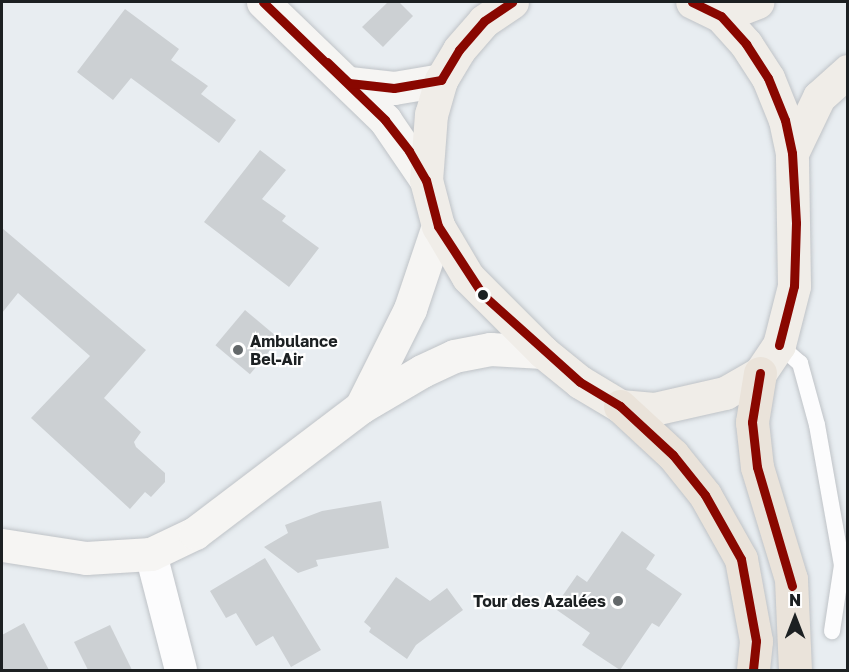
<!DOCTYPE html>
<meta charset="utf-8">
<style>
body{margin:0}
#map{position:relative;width:849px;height:672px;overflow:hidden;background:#e8edf1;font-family:"Golos Text",sans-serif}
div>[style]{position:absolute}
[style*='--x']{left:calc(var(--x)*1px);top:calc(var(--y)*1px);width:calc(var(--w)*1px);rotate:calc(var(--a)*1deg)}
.building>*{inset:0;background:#ccd0d3;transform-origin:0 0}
.roads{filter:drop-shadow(0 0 2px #bfc3c7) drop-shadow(0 0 2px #bfc3c7)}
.lane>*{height:16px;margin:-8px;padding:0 8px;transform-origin:8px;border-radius:8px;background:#fcfcfd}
.street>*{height:32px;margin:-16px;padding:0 16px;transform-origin:16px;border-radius:16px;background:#fcfcfd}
.secondary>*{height:33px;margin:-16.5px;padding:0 16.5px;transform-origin:16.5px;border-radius:16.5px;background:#f6f5f3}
.primary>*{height:33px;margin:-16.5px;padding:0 16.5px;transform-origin:16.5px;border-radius:16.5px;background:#f0ede8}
.highway>*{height:33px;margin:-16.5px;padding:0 16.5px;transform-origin:16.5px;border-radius:16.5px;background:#eae3da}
.bus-1>*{height:9px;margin:-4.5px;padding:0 4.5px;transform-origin:4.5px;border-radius:4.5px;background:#890700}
.dots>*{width:16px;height:16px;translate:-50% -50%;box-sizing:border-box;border:3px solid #fff;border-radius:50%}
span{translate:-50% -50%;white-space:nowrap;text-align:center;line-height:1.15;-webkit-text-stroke:4.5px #fff;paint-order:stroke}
.poi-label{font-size:16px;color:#1c2022;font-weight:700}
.left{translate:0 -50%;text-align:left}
.right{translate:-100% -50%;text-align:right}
.frame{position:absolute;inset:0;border:3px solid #1c2022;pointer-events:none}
.north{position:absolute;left:765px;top:588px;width:60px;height:60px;-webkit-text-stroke:4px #fff;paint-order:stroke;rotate:0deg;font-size:16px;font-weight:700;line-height:24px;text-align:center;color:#1c2022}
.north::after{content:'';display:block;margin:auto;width:21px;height:27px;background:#1c2022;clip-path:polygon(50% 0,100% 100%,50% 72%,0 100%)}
</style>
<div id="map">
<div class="building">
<div style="clip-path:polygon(388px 2px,399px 2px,413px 16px,383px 47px,362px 27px)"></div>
<div style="clip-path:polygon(125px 9px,179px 49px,171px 60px,208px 86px,201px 94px,236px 120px,219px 143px,131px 78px,113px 100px,77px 72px)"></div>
<div style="clip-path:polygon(260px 150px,286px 170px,262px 199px,286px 216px,282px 221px,319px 248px,289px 287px,204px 222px)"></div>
<div style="clip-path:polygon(2px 228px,146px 350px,104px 398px,141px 432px,134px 442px,136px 447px,165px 473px,165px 482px,151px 497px,145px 492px,130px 509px,31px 418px,90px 356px,18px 293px,2px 313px)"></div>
<div style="left:245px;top:310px;width:45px;height:46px;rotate:40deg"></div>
<div style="clip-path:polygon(381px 501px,389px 548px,316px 560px,318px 566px,298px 573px,264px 547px,288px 533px,285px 525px,322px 511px)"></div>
<div style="clip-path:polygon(622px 531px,655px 555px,646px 569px,682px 594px,659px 627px,652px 623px,620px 670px,582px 645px,590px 633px,554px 608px,577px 575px,587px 582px)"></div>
<div style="clip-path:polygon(265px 558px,321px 650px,291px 667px,273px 636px,256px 646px,236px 613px,226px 618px,210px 591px)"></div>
<div style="clip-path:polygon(396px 577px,430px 601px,447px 588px,463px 610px,416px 645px,407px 659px,369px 632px,371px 628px,364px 622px)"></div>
<div style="clip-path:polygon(24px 623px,49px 670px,2px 670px,2px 635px)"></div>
<div style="clip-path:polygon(110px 625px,132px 670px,88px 670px,74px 642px)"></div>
</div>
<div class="roads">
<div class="lane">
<div style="--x:779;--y:345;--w:28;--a:41"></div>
<div style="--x:800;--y:363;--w:64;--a:74.7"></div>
<div style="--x:817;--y:425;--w:142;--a:79.9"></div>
<div style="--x:842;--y:565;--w:67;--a:98.6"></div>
</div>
<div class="street">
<div style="--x:151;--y:554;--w:120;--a:75.5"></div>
</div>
<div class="secondary">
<div style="--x:263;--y:2;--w:170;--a:44"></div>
<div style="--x:385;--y:120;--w:73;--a:55.7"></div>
<div style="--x:349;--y:83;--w:45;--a:6.3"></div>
<div style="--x:394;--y:88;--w:48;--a:-9.7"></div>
<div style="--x:361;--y:407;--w:110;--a:-63.4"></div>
<div style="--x:410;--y:309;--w:88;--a:-71.4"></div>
<div style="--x:2;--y:545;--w:85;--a:8.8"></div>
<div style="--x:86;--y:558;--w:65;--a:-3.5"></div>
<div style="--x:151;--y:554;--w:49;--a:-25.5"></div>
<div style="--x:195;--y:533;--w:208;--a:-37.2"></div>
<div style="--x:361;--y:407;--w:71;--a:-30.5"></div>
<div style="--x:422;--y:371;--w:35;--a:-25"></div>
<div style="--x:454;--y:356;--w:37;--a:-11"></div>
<div style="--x:490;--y:349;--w:53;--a:3.2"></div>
</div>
<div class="primary">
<div style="--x:512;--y:2;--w:34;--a:146"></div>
<div style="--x:484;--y:21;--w:38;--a:131"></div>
<div style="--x:459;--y:50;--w:35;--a:121"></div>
<div style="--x:441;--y:80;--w:35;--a:106"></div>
<div style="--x:431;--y:114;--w:66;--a:94.3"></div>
<div style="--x:426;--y:180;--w:48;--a:75.4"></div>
<div style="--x:438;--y:226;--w:59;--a:59.5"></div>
<div style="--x:468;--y:277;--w:106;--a:45"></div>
<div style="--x:543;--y:352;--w:48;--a:39"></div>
<div style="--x:580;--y:382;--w:47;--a:31"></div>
<div style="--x:620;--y:406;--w:34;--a:5"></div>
<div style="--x:654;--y:409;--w:73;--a:-12.7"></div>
<div style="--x:725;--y:393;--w:40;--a:-29.7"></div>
<div style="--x:760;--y:373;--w:34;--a:-56"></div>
<div style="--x:779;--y:345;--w:61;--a:-75.7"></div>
<div style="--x:794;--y:286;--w:133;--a:-90.9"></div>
<div style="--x:792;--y:153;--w:34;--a:-102"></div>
<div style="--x:785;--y:120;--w:45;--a:-112"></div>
<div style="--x:768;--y:78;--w:40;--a:-122.9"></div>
<div style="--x:746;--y:44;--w:38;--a:-132"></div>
<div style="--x:721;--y:16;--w:32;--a:-154"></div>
<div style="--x:721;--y:16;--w:39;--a:-21"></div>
<div style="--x:792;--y:153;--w:62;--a:-64.3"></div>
<div style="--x:819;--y:97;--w:39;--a:-42"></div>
</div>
<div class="highway">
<div style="--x:760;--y:373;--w:50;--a:99.3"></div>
<div style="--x:752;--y:422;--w:45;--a:83.7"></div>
<div style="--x:757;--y:467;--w:117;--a:73.1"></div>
<div style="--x:791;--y:579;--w:91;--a:87.5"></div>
<div style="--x:620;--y:406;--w:72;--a:42.8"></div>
<div style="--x:673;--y:455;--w:51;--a:51.3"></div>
<div style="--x:705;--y:495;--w:73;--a:60.6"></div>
<div style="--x:741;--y:559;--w:83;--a:79.6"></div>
<div style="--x:756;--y:641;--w:29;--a:96"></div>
</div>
</div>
<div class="bus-1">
<div style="--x:263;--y:2;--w:170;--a:44"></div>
<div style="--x:385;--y:120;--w:39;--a:52"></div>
<div style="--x:409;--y:151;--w:34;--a:60"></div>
<div style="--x:426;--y:180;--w:48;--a:75.4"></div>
<div style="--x:438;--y:226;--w:82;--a:56.9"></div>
<div style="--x:483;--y:295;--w:130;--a:41.9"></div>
<div style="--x:580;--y:382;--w:47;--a:31"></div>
<div style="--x:620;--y:406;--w:72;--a:42.8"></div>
<div style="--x:673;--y:455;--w:51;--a:51.3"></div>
<div style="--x:705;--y:495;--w:73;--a:60.6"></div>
<div style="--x:741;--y:559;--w:83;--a:79.6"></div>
<div style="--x:756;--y:641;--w:29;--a:96"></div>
<div style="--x:692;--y:2;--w:32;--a:26"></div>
<div style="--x:721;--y:16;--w:38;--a:48"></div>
<div style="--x:746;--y:44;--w:40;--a:57.1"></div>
<div style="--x:768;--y:78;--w:45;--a:68"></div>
<div style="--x:785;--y:120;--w:34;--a:78"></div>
<div style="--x:792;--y:153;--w:70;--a:86.7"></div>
<div style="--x:796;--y:223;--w:63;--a:91.8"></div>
<div style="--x:794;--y:286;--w:61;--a:104.3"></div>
<div style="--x:327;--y:62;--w:30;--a:44"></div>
<div style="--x:349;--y:83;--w:45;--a:6.3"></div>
<div style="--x:394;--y:88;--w:48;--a:-9.7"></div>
<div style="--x:441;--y:80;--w:35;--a:-59"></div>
<div style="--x:459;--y:50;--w:38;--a:-49"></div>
<div style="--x:484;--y:21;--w:34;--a:-34"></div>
<div style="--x:760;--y:373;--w:50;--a:99.3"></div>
<div style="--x:752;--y:422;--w:45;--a:83.7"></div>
<div style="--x:757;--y:467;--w:124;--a:73.6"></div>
</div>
<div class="dots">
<div style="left:483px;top:295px;background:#1c2022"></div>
<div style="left:238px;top:350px;background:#63686a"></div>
<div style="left:618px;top:601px;background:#63686a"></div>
</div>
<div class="poi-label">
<span class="left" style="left:250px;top:350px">Ambulance<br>Bel-Air</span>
<span class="right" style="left:606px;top:601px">Tour des Azalées</span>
</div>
<div class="frame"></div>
<div class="north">N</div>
</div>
